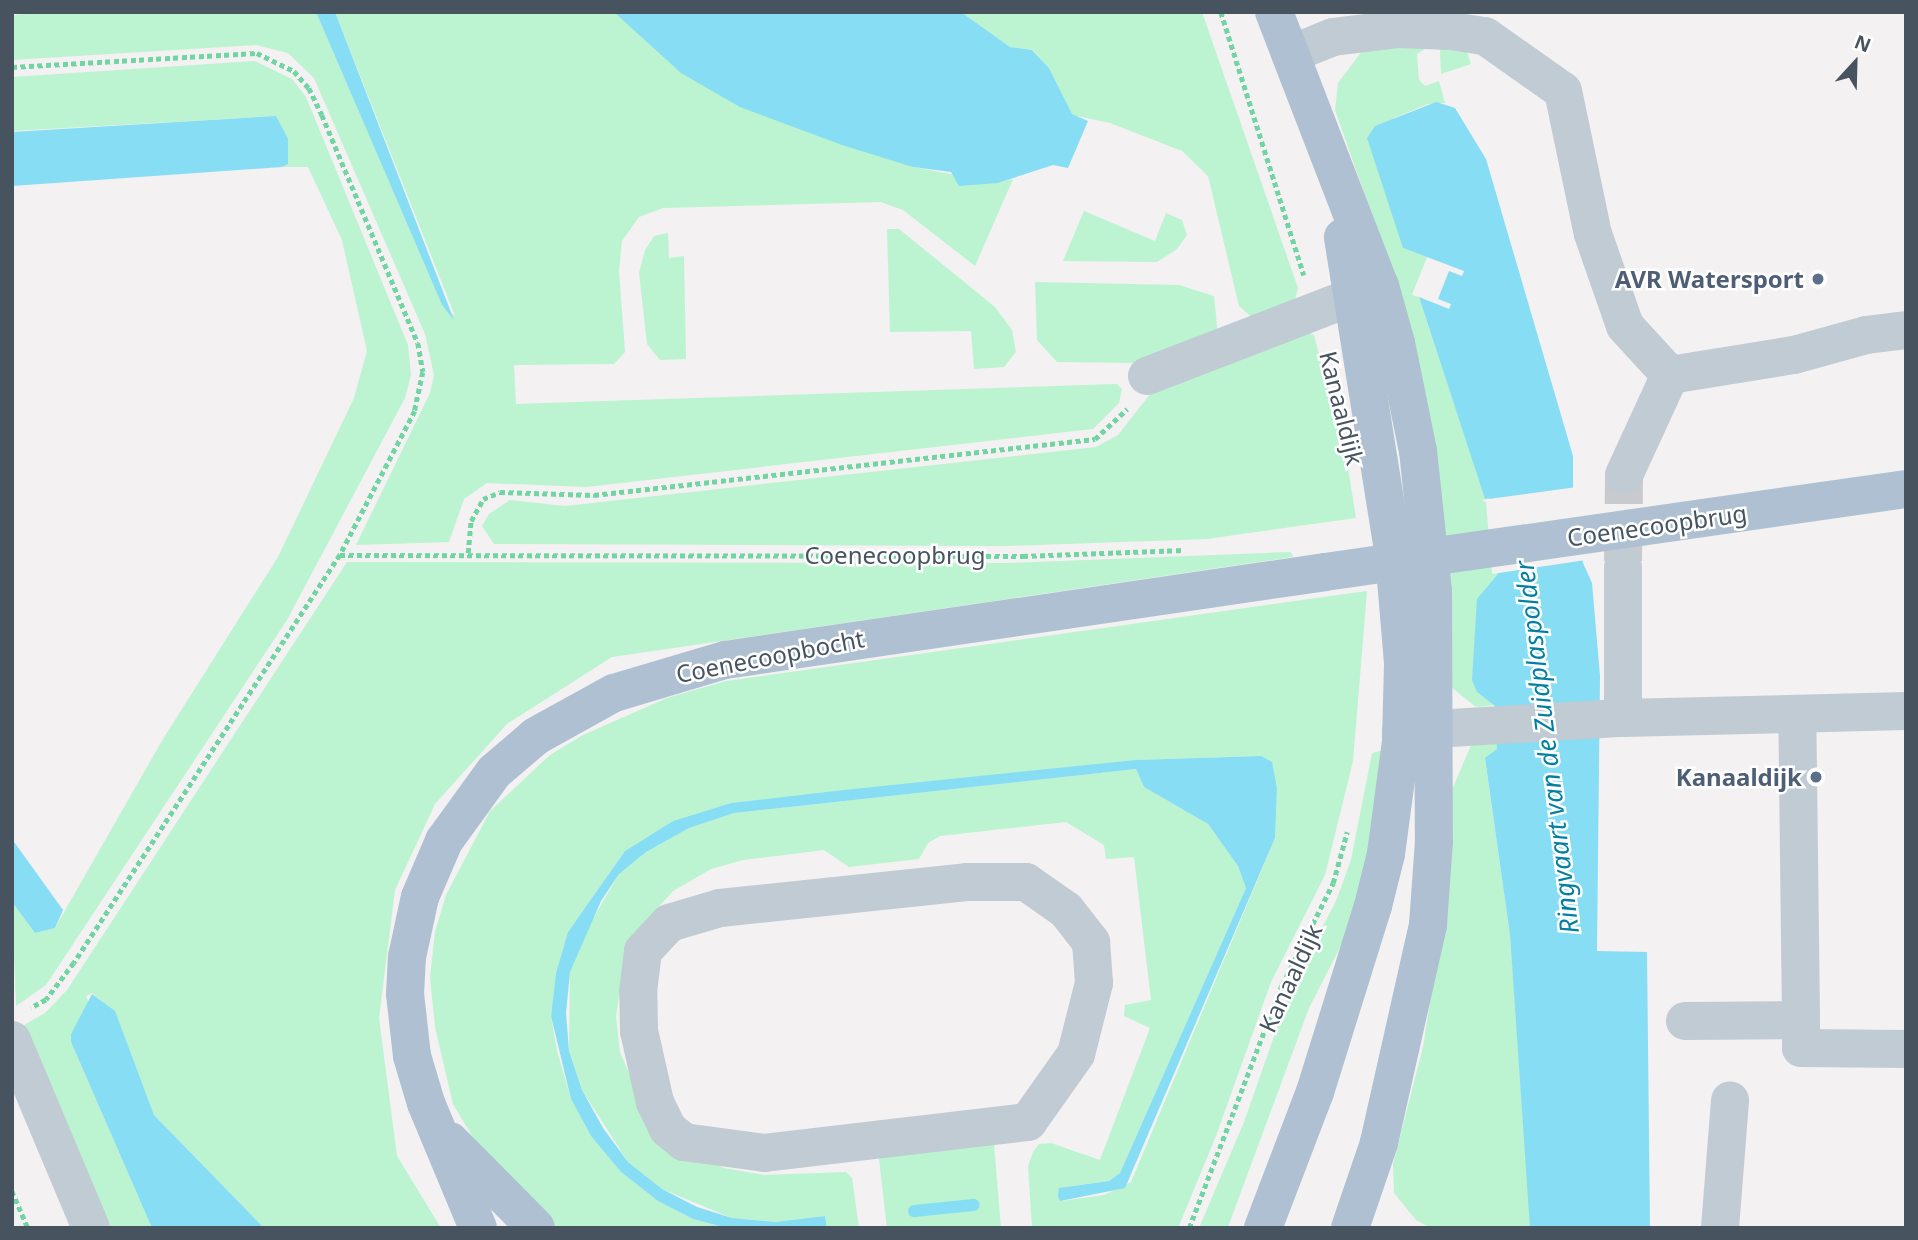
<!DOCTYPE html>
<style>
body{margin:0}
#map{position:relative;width:1918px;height:1240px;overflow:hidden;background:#f3f1f1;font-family:"Noto Sans",sans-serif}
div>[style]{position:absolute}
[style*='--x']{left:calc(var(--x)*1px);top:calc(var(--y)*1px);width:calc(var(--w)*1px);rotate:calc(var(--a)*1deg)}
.green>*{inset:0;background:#bcf3d1}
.water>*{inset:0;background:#86ddf4}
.pier>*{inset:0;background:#f3f1f1}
.stream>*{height:12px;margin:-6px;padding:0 6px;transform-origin:6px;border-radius:6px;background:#86ddf4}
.minor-tunnel>*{height:38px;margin-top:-19px;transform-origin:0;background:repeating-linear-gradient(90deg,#c8cacd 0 38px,transparent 0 57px)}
.path>*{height:4.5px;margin-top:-2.25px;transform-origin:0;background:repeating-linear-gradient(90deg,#71d5a3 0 5px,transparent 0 8.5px)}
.minor>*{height:38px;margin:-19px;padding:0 19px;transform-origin:19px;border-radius:19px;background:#c0cbd3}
.major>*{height:38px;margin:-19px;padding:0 19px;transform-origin:19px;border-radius:19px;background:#aec0d1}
.major-bridge>*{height:38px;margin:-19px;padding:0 19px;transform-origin:19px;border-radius:19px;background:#aec0d1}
.dots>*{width:19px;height:19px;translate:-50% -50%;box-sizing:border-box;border:4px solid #fff;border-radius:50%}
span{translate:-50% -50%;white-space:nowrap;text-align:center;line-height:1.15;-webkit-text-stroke:5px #fff;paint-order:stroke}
.service-label{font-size:24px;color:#4e5e75;font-weight:700}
.right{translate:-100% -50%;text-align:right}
.street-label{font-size:24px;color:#475460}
.water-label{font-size:26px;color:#0380a1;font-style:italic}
.frame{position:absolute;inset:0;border:14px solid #475460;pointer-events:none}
.north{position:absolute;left:1820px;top:28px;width:70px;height:70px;-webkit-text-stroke:5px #fff;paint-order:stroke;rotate:22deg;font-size:19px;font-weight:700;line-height:28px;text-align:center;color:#475460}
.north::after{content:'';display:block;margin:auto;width:24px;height:32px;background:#475460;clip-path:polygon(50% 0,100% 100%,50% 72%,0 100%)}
</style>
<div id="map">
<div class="green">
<div style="clip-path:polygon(55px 12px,316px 12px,442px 305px,455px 316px,335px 12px,614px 12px,913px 167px,998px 183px,1013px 179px,975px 266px,903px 210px,881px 202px,663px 208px,639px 217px,622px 241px,619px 271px,625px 352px,614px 364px,514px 365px,516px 404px,1117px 384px,1122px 389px,1119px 403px,1093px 429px,586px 487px,487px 483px,464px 499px,449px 542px,356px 545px,430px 393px,434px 375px,425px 334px,314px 78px,288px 53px,256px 45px,12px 60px,12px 15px)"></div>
<div style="clip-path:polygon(961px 12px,1202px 12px,1298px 288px,1295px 300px,1254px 319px,1239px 306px,1208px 176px,1182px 151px,1110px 123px,1072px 115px,1049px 68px,1033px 50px,1010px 47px)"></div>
<div style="clip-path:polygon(1464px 42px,1471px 64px,1441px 74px,1440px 50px,1428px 47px,1417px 54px,1419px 80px,1425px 86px,1439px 81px,1445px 103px,1428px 104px,1394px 118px,1403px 248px,1427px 257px,1412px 295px,1419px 297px,1485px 498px,1489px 498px,1498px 574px,1477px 692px,1495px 705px,1476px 707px,1446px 683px,1380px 238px,1335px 110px,1338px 83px,1362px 51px)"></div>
<div style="clip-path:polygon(255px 61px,292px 79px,306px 97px,408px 345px,411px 375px,405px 398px,287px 620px,46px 985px,16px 1006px,12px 902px,35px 933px,55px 928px,163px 739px,278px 557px,354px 398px,367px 351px,342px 240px,308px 167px,282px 167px,288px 163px,276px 116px,12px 131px,12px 77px)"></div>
<div style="clip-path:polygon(1084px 211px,1155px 241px,1166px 213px,1182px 220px,1187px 235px,1177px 249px,1157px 262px,1063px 261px)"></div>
<div style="clip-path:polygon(887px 229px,899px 229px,995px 307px,1012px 330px,1016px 352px,1004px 367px,974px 369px,971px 331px,890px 332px)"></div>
<div style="clip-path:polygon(668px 233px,669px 258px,684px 256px,686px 359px,660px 360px,647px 344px,639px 273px,645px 250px,654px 236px)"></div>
<div style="clip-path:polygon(1035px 282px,1179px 285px,1214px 296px,1218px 336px,1138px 363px,1057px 362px,1037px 340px)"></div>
<div style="clip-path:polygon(1300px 329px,1314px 335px,1347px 462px,1356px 518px,1207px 539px,1006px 546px,494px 544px,482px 526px,489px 514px,510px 500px,565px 506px,1096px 447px,1118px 435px,1154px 389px)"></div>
<div style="clip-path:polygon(1291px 552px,1293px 557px,612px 657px,507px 724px,435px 804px,395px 890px,379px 1018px,397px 1156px,441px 1228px,264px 1228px,154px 1115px,115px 1012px,92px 993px,86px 996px,89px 1003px,71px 1034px,71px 1042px,152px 1228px,111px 1228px,24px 1025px,45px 1013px,67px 990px,347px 562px,1008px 563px)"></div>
<div style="clip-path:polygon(1367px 591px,1353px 761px,1325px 875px,1271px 982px,1216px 1136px,1178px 1228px,1032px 1228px,1028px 1166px,1033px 1152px,1039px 1144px,1051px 1143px,1100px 1160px,1150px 1028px,1124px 1016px,1125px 1005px,1151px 1000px,1134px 857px,1106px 859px,1104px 845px,1066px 822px,940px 836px,928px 843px,919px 859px,849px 867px,824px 850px,743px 860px,711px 869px,673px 891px,642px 925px,623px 967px,616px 1017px,620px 1052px,646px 1114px,705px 1161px,724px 1168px,764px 1175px,846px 1172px,852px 1178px,859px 1228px,827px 1228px,825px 1216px,775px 1222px,732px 1218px,662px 1189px,628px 1162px,582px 1090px,569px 1051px,570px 972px,584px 934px,619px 874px,646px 852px,689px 828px,734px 813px,1136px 769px,1144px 787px,1208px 824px,1238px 866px,1246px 888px,1120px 1173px,1109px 1181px,1059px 1188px,1061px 1201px,1104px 1195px,1131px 1182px,1275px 838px,1277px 789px,1261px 756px,1135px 760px,731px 803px,673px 821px,625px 851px,568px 932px,556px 973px,551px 1016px,557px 1051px,571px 1099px,591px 1136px,621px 1172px,658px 1201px,693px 1219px,727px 1228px,557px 1228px,475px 1141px,453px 1104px,435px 1027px,430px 977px,435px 932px,446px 895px,490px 811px,550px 755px,583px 735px,667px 698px,726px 681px)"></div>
<div style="clip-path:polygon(1497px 744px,1497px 750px,1485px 759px,1510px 935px,1531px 1228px,1431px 1228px,1416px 1220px,1394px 1193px,1393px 1164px,1423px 1047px,1442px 926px,1452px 790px,1471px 745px)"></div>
<div style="clip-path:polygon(1388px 749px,1379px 828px,1349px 930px,1309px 1008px,1228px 1227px,1199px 1228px,1244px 1122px,1291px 988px,1336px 901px,1351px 860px,1372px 753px)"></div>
<div style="clip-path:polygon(994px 1144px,1001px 1228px,887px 1228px,879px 1159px,884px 1150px)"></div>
</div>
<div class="water">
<div style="clip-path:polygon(316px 12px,335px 12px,454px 320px,442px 305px)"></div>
<div style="clip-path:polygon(614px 12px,961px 12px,1010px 47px,1032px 50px,1049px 68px,1072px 114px,1088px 121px,1068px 168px,1053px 165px,998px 183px,959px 186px,951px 172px,913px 167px,842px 145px,740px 107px,681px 73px)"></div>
<div style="clip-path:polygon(1436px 102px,1455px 108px,1486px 159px,1573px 456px,1573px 504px,1583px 563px,1592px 583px,1600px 676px,1597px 951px,1647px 952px,1650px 1228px,1530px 1228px,1510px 935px,1485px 758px,1497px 749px,1495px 706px,1477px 692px,1472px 680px,1477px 599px,1498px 574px,1489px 498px,1485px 499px,1419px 297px,1449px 309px,1451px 304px,1438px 299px,1449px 271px,1462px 276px,1464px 271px,1403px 248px,1367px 138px,1375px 126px)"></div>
<div style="clip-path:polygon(276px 116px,288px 139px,288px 164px,282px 167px,12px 186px,12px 132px)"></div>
<div style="clip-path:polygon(1261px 756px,1272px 762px,1277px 789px,1275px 838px,1125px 1188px,1060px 1201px,1058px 1196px,1059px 1188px,1109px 1181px,1120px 1173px,1246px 888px,1238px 866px,1208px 824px,1144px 787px,1136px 769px,734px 813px,689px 828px,646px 852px,619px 874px,601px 901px,570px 972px,566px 1013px,569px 1051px,582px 1090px,603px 1128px,628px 1162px,662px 1189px,697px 1207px,732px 1218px,775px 1222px,825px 1216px,827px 1228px,727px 1228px,693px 1219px,658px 1201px,621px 1172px,591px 1136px,571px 1099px,551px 1016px,556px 973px,568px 932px,625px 851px,673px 821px,731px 803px,844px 790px,1135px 760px)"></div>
<div style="clip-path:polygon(12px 839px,63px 910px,55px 928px,35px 933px,12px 902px)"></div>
<div style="clip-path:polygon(92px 994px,115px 1011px,154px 1115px,264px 1228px,152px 1228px,71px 1042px,71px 1034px)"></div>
</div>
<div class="pier">
<div style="clip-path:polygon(1577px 487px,1586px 560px,1492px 574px,1486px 502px,1481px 500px)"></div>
</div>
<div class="stream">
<div style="--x:914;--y:1211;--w:60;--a:-5.7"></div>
</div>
<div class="minor-tunnel">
<div style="--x:1623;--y:561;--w:86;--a:-89.3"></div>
</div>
<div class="path">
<div style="--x:1221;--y:12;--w:276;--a:72.5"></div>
<div style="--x:12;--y:67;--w:245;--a:-3.3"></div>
<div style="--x:257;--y:53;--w:41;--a:25.9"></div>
<div style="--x:294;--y:71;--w:23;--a:49"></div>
<div style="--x:309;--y:88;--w:30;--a:64"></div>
<div style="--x:322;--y:115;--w:247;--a:67.2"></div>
<div style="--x:418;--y:343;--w:29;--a:80"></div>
<div style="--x:423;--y:372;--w:40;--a:102"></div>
<div style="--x:415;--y:411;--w:162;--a:117.5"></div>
<div style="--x:340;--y:555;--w:487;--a:123.1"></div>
<div style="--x:74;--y:963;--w:46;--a:127.1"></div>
<div style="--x:46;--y:1000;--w:17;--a:152"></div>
<div style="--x:468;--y:553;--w:32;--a:-85"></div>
<div style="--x:471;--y:521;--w:25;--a:-61"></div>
<div style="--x:483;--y:499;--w:18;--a:-22"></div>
<div style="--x:500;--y:492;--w:94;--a:1.8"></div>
<div style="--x:594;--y:495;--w:504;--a:-6.38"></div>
<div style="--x:1095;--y:439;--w:44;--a:-43.2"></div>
<div style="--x:340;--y:555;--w:683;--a:0.08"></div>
<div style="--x:1023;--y:556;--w:161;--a:-2.1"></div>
<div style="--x:12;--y:1191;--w:40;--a:66.6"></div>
<div style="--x:1189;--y:1228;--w:260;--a:-69.1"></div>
<div style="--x:1282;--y:985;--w:114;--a:-63.4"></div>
<div style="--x:1333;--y:883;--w:53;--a:-74.6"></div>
</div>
<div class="minor">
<div style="--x:1291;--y:54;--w:45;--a:-22"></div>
<div style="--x:1333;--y:37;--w:64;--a:-7.1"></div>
<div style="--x:1397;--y:29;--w:55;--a:2.1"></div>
<div style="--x:1452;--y:31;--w:33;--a:9"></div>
<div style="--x:1485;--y:36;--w:95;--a:35.2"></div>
<div style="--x:1563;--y:91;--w:146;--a:78.2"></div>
<div style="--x:1593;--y:234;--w:97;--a:70.8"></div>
<div style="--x:1625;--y:326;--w:67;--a:47.4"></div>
<div style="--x:1147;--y:376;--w:250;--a:-21.1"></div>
<div style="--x:1624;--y:475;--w:110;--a:-65.3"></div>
<div style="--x:1670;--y:375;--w:126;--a:-9.2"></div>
<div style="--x:1794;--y:355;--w:75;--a:-15.5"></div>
<div style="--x:1866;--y:335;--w:40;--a:-7.1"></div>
<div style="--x:1623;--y:718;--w:151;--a:-90"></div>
<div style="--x:1401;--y:731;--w:222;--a:-3.4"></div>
<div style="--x:1623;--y:718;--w:283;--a:-1.4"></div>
<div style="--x:967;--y:882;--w:59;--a:0"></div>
<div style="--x:1026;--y:882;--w:49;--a:35"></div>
<div style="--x:1066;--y:910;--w:41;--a:52"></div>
<div style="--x:1091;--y:942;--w:41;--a:85.8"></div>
<div style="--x:1094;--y:983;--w:73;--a:104.2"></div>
<div style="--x:1076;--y:1054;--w:83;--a:125.2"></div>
<div style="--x:1028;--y:1122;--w:265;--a:173.3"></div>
<div style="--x:765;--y:1153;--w:82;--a:-172.3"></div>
<div style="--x:684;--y:1142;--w:21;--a:-141"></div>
<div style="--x:668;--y:1129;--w:30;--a:-116"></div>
<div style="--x:655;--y:1102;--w:73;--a:-102.7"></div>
<div style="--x:639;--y:1031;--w:39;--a:-91"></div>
<div style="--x:638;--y:992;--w:41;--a:-83"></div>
<div style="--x:643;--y:951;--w:38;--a:-47"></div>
<div style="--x:669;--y:923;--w:53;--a:-16.4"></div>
<div style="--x:720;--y:908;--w:248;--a:-6"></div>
<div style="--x:1801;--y:1020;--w:28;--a:90"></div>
<div style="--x:1801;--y:1048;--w:105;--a:0.5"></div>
<div style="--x:1685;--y:1021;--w:116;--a:-0.5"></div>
<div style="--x:1801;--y:1020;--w:306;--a:-90.7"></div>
<div style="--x:12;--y:1040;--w:204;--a:67.2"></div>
<div style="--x:1720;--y:1228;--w:128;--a:-85.5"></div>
</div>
<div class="major">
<div style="--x:1274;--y:12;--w:294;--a:68.9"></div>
<div style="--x:1380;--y:286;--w:59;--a:74.3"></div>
<div style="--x:1396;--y:343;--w:110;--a:78.5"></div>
<div style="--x:1418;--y:451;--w:141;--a:83.9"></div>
<div style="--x:1433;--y:591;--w:250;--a:89.8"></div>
<div style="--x:1434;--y:841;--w:84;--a:94.1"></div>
<div style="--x:1428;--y:925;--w:223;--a:102.7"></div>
<div style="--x:1379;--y:1143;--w:90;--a:108.8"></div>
<div style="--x:450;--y:1141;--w:122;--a:45.3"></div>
<div style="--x:478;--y:1228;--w:135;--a:-112.6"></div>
<div style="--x:426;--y:1103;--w:49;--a:-106.6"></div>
<div style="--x:412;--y:1056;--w:62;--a:-96.4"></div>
<div style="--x:405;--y:994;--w:37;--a:-87"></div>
<div style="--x:407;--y:957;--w:61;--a:-77.8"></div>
<div style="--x:420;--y:897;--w:61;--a:-66.8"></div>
<div style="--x:444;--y:841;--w:85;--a:-54.1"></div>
<div style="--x:494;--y:772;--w:55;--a:-40.6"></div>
<div style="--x:536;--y:736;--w:89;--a:-28.9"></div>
<div style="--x:614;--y:693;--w:116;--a:-16.6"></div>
<div style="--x:725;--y:660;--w:606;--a:-8.34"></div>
<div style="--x:1263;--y:1228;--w:146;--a:-69.1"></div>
<div style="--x:1315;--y:1092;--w:195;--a:-72.7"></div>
<div style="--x:1373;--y:906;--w:54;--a:-76"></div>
<div style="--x:1386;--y:854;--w:114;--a:-82.4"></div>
<div style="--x:1401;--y:741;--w:78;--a:-88.5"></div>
<div style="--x:1403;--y:663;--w:107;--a:-94.8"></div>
<div style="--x:1394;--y:556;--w:323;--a:-99.1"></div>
</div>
<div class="major-bridge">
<div style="--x:1325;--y:572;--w:587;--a:-8.13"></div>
</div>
<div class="dots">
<div style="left:1818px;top:279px;background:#5c6f8a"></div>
<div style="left:1816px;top:777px;background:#5c6f8a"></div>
</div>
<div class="service-label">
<span class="right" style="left:1804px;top:279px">AVR Watersport</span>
<span class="right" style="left:1802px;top:777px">Kanaaldijk</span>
</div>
<div class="street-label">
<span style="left:1342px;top:408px;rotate:76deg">Kanaaldijk</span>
<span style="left:1657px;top:525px;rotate:-8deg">Coenecoopbrug</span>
<span style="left:895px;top:555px">Coenecoopbrug</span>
<span style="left:770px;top:656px;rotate:-11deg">Coenecoopbocht</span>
<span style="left:1290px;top:978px;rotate:-65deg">Kanaaldijk</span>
</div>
<div class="water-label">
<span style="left:1547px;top:747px;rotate:-97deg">Ringvaart van de Zuidplaspolder</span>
</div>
<div class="frame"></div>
<div class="north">N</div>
</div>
